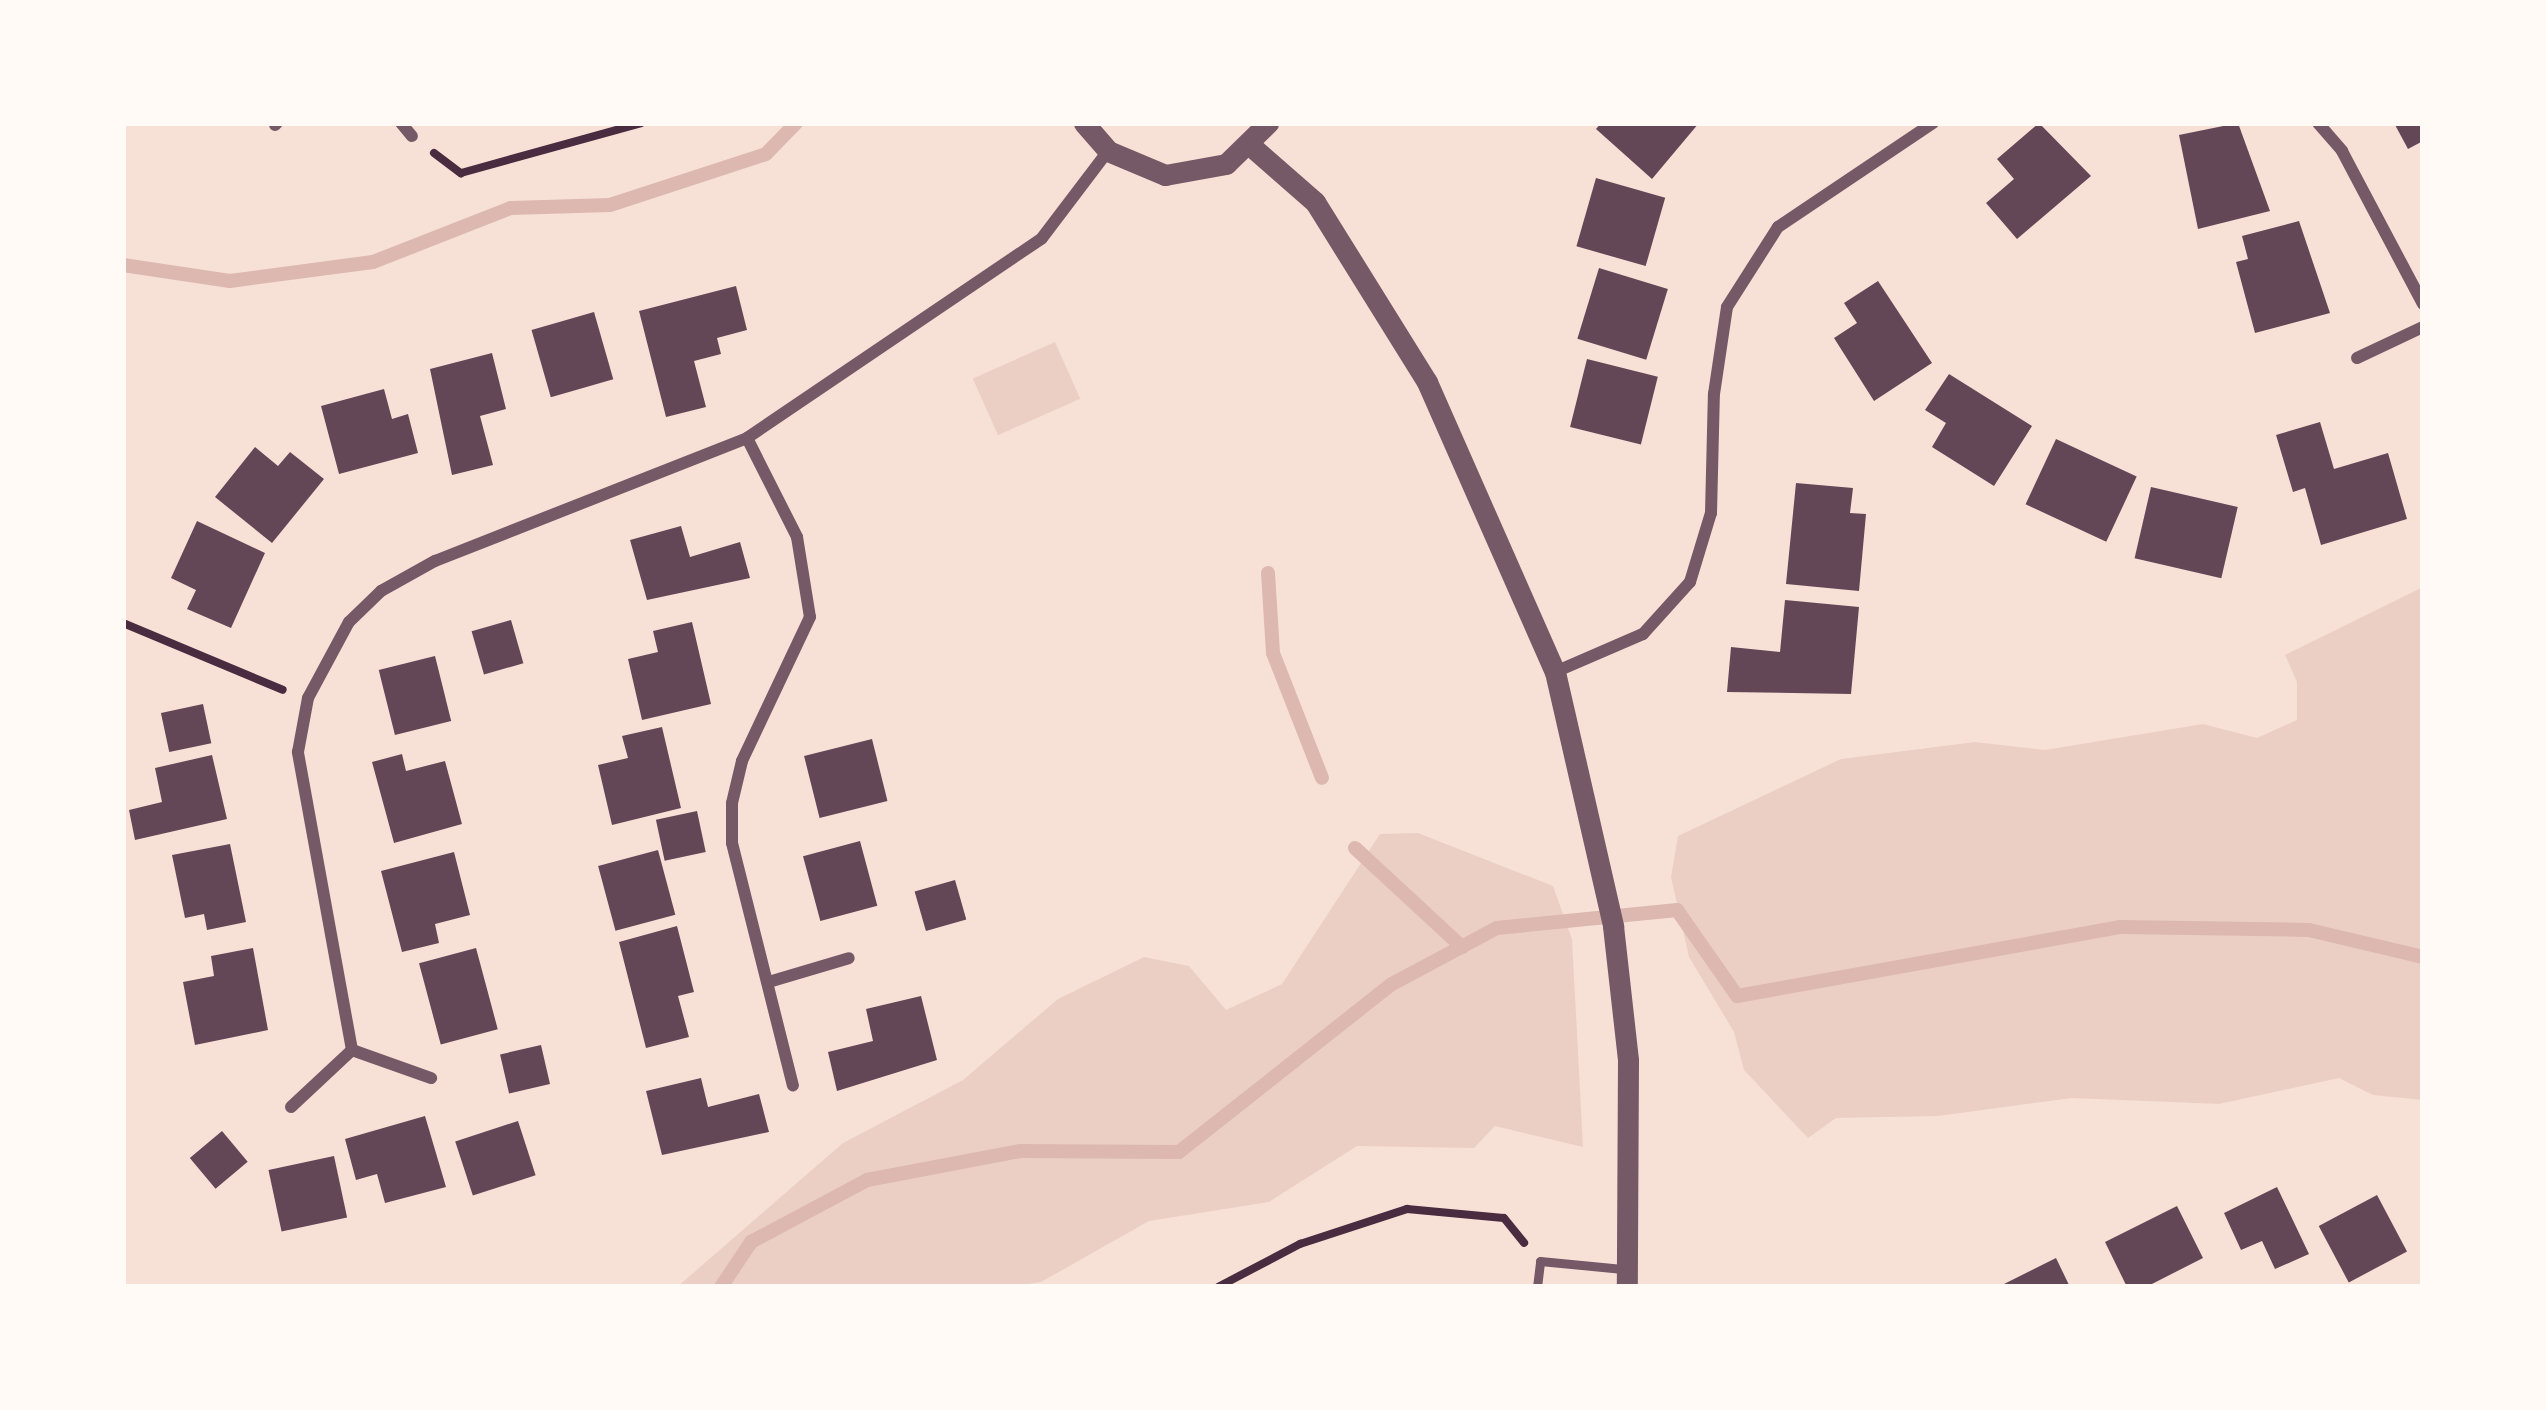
<!DOCTYPE html>
<style>
body{margin:0}
#map{position:relative;width:2546px;height:1410px;overflow:hidden;background:#f7e1d7;font-family:"Sofia Sans Condensed",sans-serif}
div>[style]{position:absolute}
[style*='--x']{left:calc(var(--x)*1px);top:calc(var(--y)*1px);width:calc(var(--w)*1px);rotate:calc(var(--a)*1deg)}
.green>*{inset:0;background:#ebcfc5;transform-origin:0 0}
.stream>*{height:14px;margin:-7px;padding:0 7px;transform-origin:7px;border-radius:7px;background:#dcb8b0}
.building>*{inset:0;background:#644757;transform-origin:0 0}
.path>*{height:8px;margin:-4px;padding:0 4px;transform-origin:4px;border-radius:4px;background:#4a2c40}
.service>*{height:9px;margin:-4.5px;padding:0 4.5px;transform-origin:4.5px;border-radius:4.5px;background:#755966}
.minor>*{height:12px;margin:-6px;padding:0 6px;transform-origin:6px;border-radius:6px;background:#755966}
.tertiary>*{height:21px;margin:-10.5px;padding:0 10.5px;transform-origin:10.5px;border-radius:10.5px;background:#755966}
span{translate:-50% -50%;white-space:nowrap;text-align:center;line-height:1.15;-webkit-text-stroke:12px #fffaf5;paint-order:stroke}
.frame{position:absolute;inset:0;border:126px solid #fffaf5;pointer-events:none}
</style>
<div id="map">
<div class="green">
<div style="left:1055px;top:342px;width:62px;height:90px;rotate:66deg"></div>
<div style="clip-path:polygon(2423px 587px,2423px 1100px,2373px 1095px,2339px 1078px,2219px 1104px,2072px 1098px,1938px 1116px,1836px 1118px,1808px 1138px,1744px 1070px,1734px 1032px,1689px 957px,1671px 877px,1678px 836px,1841px 759px,1975px 742px,2045px 750px,2203px 724px,2257px 738px,2297px 720px,2297px 682px,2285px 655px)"></div>
<div style="clip-path:polygon(1418px 833px,1553px 886px,1572px 939px,1583px 1147px,1495px 1126px,1474px 1148px,1357px 1146px,1269px 1202px,1149px 1221px,1041px 1282px,1010px 1287px,677px 1287px,843px 1143px,963px 1080px,1058px 999px,1144px 957px,1189px 966px,1226px 1010px,1282px 984px,1380px 834px)"></div>
</div>
<div class="stream">
<div style="--x:123;--y:265;--w:108;--a:8.5"></div>
<div style="--x:230;--y:281;--w:144;--a:-7.6"></div>
<div style="--x:373;--y:262;--w:148;--a:-21.4"></div>
<div style="--x:511;--y:208;--w:99;--a:-1.7"></div>
<div style="--x:610;--y:205;--w:164;--a:-18.1"></div>
<div style="--x:766;--y:154;--w:43;--a:-45.9"></div>
<div style="--x:1268;--y:573;--w:80;--a:86.4"></div>
<div style="--x:1273;--y:653;--w:134;--a:68.6"></div>
<div style="--x:1355;--y:848;--w:146;--a:42.8"></div>
<div style="--x:721;--y:1287;--w:54;--a:-56.3"></div>
<div style="--x:751;--y:1242;--w:132;--a:-28.1"></div>
<div style="--x:867;--y:1180;--w:156;--a:-10.7"></div>
<div style="--x:1020;--y:1151;--w:159;--a:0.4"></div>
<div style="--x:1179;--y:1152;--w:271;--a:-38.3"></div>
<div style="--x:1392;--y:984;--w:119;--a:-28.1"></div>
<div style="--x:1497;--y:928;--w:181;--a:-5.7"></div>
<div style="--x:1677;--y:910;--w:105;--a:55.1"></div>
<div style="--x:1737;--y:996;--w:390;--a:-10.2"></div>
<div style="--x:2121;--y:927;--w:188;--a:0.9"></div>
<div style="--x:2309;--y:930;--w:117;--a:13.3"></div>
</div>
<div class="building">
<div style="clip-path:polygon(1601px 123px,1699px 123px,1652px 179px,1596px 129px)"></div>
<div style="clip-path:polygon(2039px 123px,2091px 176px,2017px 239px,1986px 203px,2014px 179px,1997px 159px)"></div>
<div style="clip-path:polygon(2238px 123px,2270px 211px,2198px 229px,2179px 135px)"></div>
<div style="clip-path:polygon(2394px 123px,2423px 123px,2423px 141px,2408px 149px)"></div>
<div style="left:1596px;top:178px;width:72px;height:71px;rotate:16deg"></div>
<div style="clip-path:polygon(2299px 221px,2330px 313px,2255px 333px,2236px 262px,2248px 259px,2242px 236px)"></div>
<div style="left:1599px;top:268px;width:72px;height:74px;rotate:17deg"></div>
<div style="clip-path:polygon(1878px 281px,1932px 363px,1874px 401px,1834px 338px,1857px 323px,1844px 303px)"></div>
<div style="clip-path:polygon(736px 286px,747px 330px,717px 338px,721px 354px,694px 361px,706px 407px,666px 417px,639px 311px)"></div>
<div style="left:594px;top:312px;width:70px;height:65px;rotate:74deg"></div>
<div style="clip-path:polygon(492px 353px,506px 409px,480px 416px,493px 465px,452px 475px,430px 369px)"></div>
<div style="left:1587px;top:359px;width:73px;height:70px;rotate:14deg"></div>
<div style="clip-path:polygon(1949px 374px,2032px 426px,1994px 486px,1932px 447px,1946px 423px,1925px 410px)"></div>
<div style="clip-path:polygon(384px 389px,392px 419px,408px 414px,418px 453px,339px 474px,321px 406px)"></div>
<div style="clip-path:polygon(2320px 422px,2334px 469px,2388px 453px,2407px 519px,2321px 545px,2305px 488px,2293px 492px,2276px 435px)"></div>
<div style="left:2056px;top:439px;width:89px;height:72px;rotate:25deg"></div>
<div style="clip-path:polygon(255px 447px,278px 466px,290px 452px,324px 479px,272px 543px,215px 497px)"></div>
<div style="clip-path:polygon(1796px 483px,1853px 488px,1850px 513px,1866px 514px,1859px 591px,1786px 584px)"></div>
<div style="left:2151px;top:487px;width:89px;height:73px;rotate:13deg"></div>
<div style="clip-path:polygon(197px 521px,265px 553px,231px 628px,187px 609px,196px 590px,171px 578px)"></div>
<div style="clip-path:polygon(681px 526px,690px 557px,740px 542px,750px 578px,647px 600px,630px 540px)"></div>
<div style="clip-path:polygon(1785px 600px,1859px 607px,1851px 694px,1727px 692px,1731px 647px,1780px 652px)"></div>
<div style="left:511px;top:620px;width:45px;height:41px;rotate:74deg"></div>
<div style="clip-path:polygon(692px 622px,711px 704px,642px 720px,628px 659px,658px 652px,653px 631px)"></div>
<div style="left:435px;top:656px;width:67px;height:58px;rotate:76deg"></div>
<div style="left:203px;top:704px;width:40px;height:43px;rotate:78deg"></div>
<div style="clip-path:polygon(662px 727px,681px 808px,612px 825px,598px 765px,628px 758px,622px 736px)"></div>
<div style="left:872px;top:739px;width:64px;height:70px;rotate:76deg"></div>
<div style="clip-path:polygon(402px 754px,406px 771px,445px 761px,462px 824px,394px 843px,372px 762px)"></div>
<div style="clip-path:polygon(212px 755px,227px 819px,135px 840px,129px 810px,162px 802px,155px 768px)"></div>
<div style="left:697px;top:811px;width:42px;height:42px;rotate:78deg"></div>
<div style="left:860px;top:841px;width:67px;height:59px;rotate:75deg"></div>
<div style="clip-path:polygon(230px 844px,246px 922px,207px 930px,204px 914px,185px 918px,172px 855px)"></div>
<div style="left:658px;top:850px;width:67px;height:62px;rotate:75deg"></div>
<div style="clip-path:polygon(454px 852px,470px 915px,435px 924px,439px 943px,402px 952px,381px 871px)"></div>
<div style="left:955px;top:880px;width:41px;height:42px;rotate:74deg"></div>
<div style="clip-path:polygon(677px 926px,694px 992px,678px 996px,689px 1037px,646px 1048px,619px 942px)"></div>
<div style="clip-path:polygon(253px 948px,268px 1030px,195px 1045px,183px 982px,214px 976px,211px 956px)"></div>
<div style="left:476px;top:948px;width:84px;height:59px;rotate:75deg"></div>
<div style="clip-path:polygon(921px 996px,937px 1060px,837px 1091px,828px 1052px,873px 1041px,866px 1009px)"></div>
<div style="left:541px;top:1045px;width:40px;height:42px;rotate:77deg"></div>
<div style="clip-path:polygon(701px 1078px,708px 1107px,759px 1094px,769px 1132px,662px 1155px,646px 1091px)"></div>
<div style="clip-path:polygon(425px 1116px,446px 1187px,385px 1203px,377px 1174px,356px 1180px,345px 1139px)"></div>
<div style="left:518px;top:1121px;width:57px;height:66px;rotate:72deg"></div>
<div style="left:222px;top:1131px;width:40px;height:42px;rotate:50deg"></div>
<div style="left:334px;top:1156px;width:63px;height:67px;rotate:78deg"></div>
<div style="clip-path:polygon(2277px 1187px,2309px 1254px,2275px 1269px,2262px 1241px,2241px 1250px,2224px 1213px)"></div>
<div style="left:2377px;top:1195px;width:64px;height:66px;rotate:62deg"></div>
<div style="clip-path:polygon(2177px 1206px,2203px 1258px,2146px 1287px,2127px 1287px,2105px 1242px)"></div>
<div style="clip-path:polygon(2056px 1258px,2070px 1287px,1998px 1287px)"></div>
</div>
<div class="path">
<div style="--x:434;--y:153;--w:34;--a:37"></div>
<div style="--x:461;--y:173;--w:187;--a:-15.5"></div>
<div style="--x:123;--y:623;--w:173;--a:22.7"></div>
<div style="--x:1218;--y:1287;--w:93;--a:-27.7"></div>
<div style="--x:1300;--y:1244;--w:113;--a:-18.1"></div>
<div style="--x:1407;--y:1209;--w:97;--a:5.3"></div>
<div style="--x:1504;--y:1218;--w:32;--a:51"></div>
</div>
<div class="service">
<div style="--x:1537;--y:1287;--w:26;--a:-83"></div>
<div style="--x:1540;--y:1261;--w:83;--a:5.5"></div>
</div>
<div class="minor">
<div style="--x:401;--y:123;--w:17;--a:50"></div>
<div style="--x:2318;--y:123;--w:37;--a:49"></div>
<div style="--x:2342;--y:151;--w:173;--a:62.1"></div>
<div style="--x:275;--y:125;--w:3;--a:-45"></div>
<div style="--x:2357;--y:358;--w:73;--a:-25.2"></div>
<div style="--x:747;--y:438;--w:111;--a:63.2"></div>
<div style="--x:797;--y:537;--w:81;--a:80.8"></div>
<div style="--x:810;--y:617;--w:159;--a:115.3"></div>
<div style="--x:742;--y:761;--w:43;--a:103.4"></div>
<div style="--x:732;--y:803;--w:40;--a:90"></div>
<div style="--x:732;--y:843;--w:250;--a:75.9"></div>
<div style="--x:1555;--y:672;--w:96;--a:-23.4"></div>
<div style="--x:1643;--y:634;--w:70;--a:-47.9"></div>
<div style="--x:1690;--y:582;--w:72;--a:-73.1"></div>
<div style="--x:1711;--y:513;--w:119;--a:-88.6"></div>
<div style="--x:1714;--y:394;--w:88;--a:-81.5"></div>
<div style="--x:1727;--y:307;--w:95;--a:-57.5"></div>
<div style="--x:1778;--y:227;--w:187;--a:-33.9"></div>
<div style="--x:772;--y:981;--w:80;--a:-16.6"></div>
<div style="--x:352;--y:1050;--w:303;--a:-100.3"></div>
<div style="--x:298;--y:752;--w:55;--a:-79.5"></div>
<div style="--x:308;--y:698;--w:86;--a:-61.7"></div>
<div style="--x:349;--y:622;--w:45;--a:-44.1"></div>
<div style="--x:381;--y:591;--w:62;--a:-29.1"></div>
<div style="--x:435;--y:561;--w:335;--a:-21.5"></div>
<div style="--x:747;--y:438;--w:356;--a:-34.1"></div>
<div style="--x:1042;--y:238;--w:109;--a:-52.8"></div>
<div style="--x:291;--y:1107;--w:83;--a:-43.1"></div>
<div style="--x:352;--y:1050;--w:84;--a:19.5"></div>
</div>
<div class="tertiary">
<div style="--x:1084;--y:123;--w:37;--a:49"></div>
<div style="--x:1108;--y:151;--w:62;--a:22.8"></div>
<div style="--x:1165;--y:175;--w:62;--a:-10.2"></div>
<div style="--x:1226;--y:164;--w:59;--a:-44.3"></div>
<div style="--x:1251;--y:146;--w:85;--a:41.2"></div>
<div style="--x:1315;--y:202;--w:212;--a:58.1"></div>
<div style="--x:1427;--y:382;--w:317;--a:66.2"></div>
<div style="--x:1555;--y:672;--w:261;--a:77.1"></div>
<div style="--x:1613;--y:926;--w:135;--a:83.6"></div>
<div style="--x:1628;--y:1060;--w:227;--a:90.3"></div>
</div>
<div class="frame"></div>
</div>
